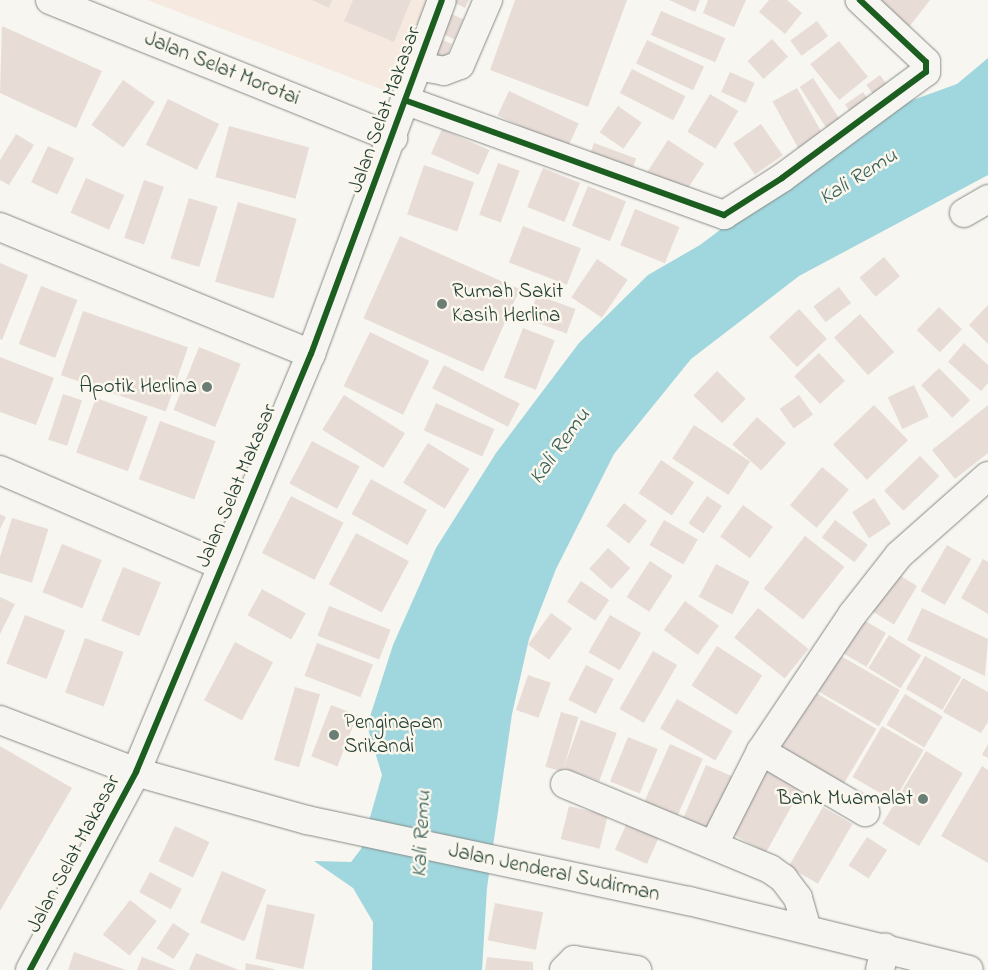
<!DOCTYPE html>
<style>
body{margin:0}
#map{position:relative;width:988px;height:970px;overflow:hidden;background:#f8f6f0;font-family:"Indie Flower",sans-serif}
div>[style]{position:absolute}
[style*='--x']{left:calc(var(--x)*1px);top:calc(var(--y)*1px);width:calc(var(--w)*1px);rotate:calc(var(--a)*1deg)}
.built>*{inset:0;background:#f5e9e0}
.water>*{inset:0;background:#a0d6dd}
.building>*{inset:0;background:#e8dcd7;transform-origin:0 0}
.roads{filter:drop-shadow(0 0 1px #868b86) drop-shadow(0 0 1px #868b86)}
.minor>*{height:28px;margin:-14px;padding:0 14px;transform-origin:14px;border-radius:14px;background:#f6f5f1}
.secondary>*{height:28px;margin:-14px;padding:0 14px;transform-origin:14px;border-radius:14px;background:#f6f5f1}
.cycleway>*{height:6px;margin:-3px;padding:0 3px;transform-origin:3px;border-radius:3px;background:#1b5e20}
.dots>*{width:14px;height:14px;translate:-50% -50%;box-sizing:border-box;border:2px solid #fbf7ec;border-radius:50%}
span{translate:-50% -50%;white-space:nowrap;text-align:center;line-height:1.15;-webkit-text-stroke:5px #fbf7ec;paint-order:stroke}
.street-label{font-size:21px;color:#1f3d34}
.poi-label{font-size:21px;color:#1f3d34}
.left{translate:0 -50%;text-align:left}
.right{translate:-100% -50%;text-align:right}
.water-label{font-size:22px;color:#36605c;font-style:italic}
</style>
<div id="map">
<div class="built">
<div style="clip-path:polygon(147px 0,430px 0,394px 94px)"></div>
</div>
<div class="water">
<div style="clip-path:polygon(988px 58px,988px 175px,799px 276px,691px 359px,614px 454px,556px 569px,529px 639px,512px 714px,487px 888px,482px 970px,372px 970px,373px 922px,353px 888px,314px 861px,351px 862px,361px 849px,382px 775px,367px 726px,393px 645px,436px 548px,496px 453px,579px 343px,648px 275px,700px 245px,777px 187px,910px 101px,957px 84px)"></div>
</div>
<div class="building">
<div style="clip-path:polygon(312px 0,332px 0,329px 8px)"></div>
<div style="clip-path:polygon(353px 0,411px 0,394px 42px,344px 21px)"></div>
<div style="clip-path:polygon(449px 0,469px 0,465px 8px)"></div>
<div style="clip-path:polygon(515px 0,627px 0,588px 107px,490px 70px)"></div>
<div style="clip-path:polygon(669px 0,700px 0,695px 12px)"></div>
<div style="clip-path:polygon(708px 0,746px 0,734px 27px,703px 13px)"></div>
<div style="clip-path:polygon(769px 0,787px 0,802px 13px,785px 34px,759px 12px)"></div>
<div style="clip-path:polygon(875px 0,930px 0,909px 27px)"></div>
<div style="left:445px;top:11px;width:20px;height:22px;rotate:24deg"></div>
<div style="left:661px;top:11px;width:70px;height:26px;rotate:23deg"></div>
<div style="left:817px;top:21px;width:19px;height:33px;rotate:54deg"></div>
<div style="clip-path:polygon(2px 26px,102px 71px,76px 128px,0 93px)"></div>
<div style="left:435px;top:37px;width:18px;height:18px;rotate:22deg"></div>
<div style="left:772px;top:39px;width:24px;height:33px;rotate:48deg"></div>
<div style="left:647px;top:40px;width:63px;height:26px;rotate:25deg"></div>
<div style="left:839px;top:41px;width:46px;height:37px;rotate:51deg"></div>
<div style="left:632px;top:69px;width:60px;height:27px;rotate:27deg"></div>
<div style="left:730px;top:72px;width:27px;height:22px;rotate:24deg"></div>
<div style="left:880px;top:75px;width:14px;height:17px;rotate:54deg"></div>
<div style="left:813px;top:78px;width:56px;height:16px;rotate:57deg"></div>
<div style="left:123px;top:80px;width:39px;height:55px;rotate:35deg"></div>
<div style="left:797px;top:88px;width:55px;height:28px;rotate:61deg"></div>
<div style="left:509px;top:91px;width:77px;height:27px;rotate:25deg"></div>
<div style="left:863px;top:92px;width:12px;height:22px;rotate:55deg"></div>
<div style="left:710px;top:94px;width:33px;height:44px;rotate:31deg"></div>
<div style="left:168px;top:99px;width:57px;height:51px;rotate:26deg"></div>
<div style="left:618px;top:106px;width:29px;height:32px;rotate:35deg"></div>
<div style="left:761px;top:124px;width:38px;height:34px;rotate:55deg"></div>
<div style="left:229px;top:126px;width:83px;height:53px;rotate:15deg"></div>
<div style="left:442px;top:129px;width:52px;height:27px;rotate:24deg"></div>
<div style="clip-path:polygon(16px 134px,34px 145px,9px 185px,0 180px,0 160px)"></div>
<div style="left:668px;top:140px;width:43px;height:41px;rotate:33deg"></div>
<div style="left:594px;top:143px;width:45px;height:16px;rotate:20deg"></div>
<div style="left:48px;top:146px;width:29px;height:40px;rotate:25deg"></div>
<div style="left:498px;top:163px;width:23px;height:55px;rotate:20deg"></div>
<div style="left:424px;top:165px;width:53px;height:52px;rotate:19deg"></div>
<div style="left:543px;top:168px;width:40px;height:42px;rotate:22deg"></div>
<div style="left:86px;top:178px;width:42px;height:38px;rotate:24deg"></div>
<div style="left:144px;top:180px;width:21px;height:61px;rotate:19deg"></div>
<div style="left:588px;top:186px;width:41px;height:43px;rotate:22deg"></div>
<div style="left:189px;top:198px;width:30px;height:63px;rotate:17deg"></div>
<div style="left:238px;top:202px;width:61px;height:83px;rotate:16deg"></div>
<div style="left:635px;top:209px;width:48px;height:39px;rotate:22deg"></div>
<div style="left:523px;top:226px;width:62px;height:39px;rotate:21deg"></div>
<div style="left:400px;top:236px;width:131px;height:90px;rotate:24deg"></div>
<div style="left:884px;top:257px;width:25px;height:32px;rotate:50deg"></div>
<div style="left:597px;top:259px;width:37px;height:46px;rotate:34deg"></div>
<div style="clip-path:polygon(0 263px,28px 275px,2px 340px,0 339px)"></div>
<div style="left:41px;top:286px;width:39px;height:62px;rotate:21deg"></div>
<div style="left:839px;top:287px;width:20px;height:32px;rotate:53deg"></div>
<div style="left:537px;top:295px;width:41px;height:26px;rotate:20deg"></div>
<div style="clip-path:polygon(988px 305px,988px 344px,969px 325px)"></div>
<div style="left:939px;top:307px;width:32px;height:32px;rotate:44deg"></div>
<div style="left:799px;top:309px;width:41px;height:41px;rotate:47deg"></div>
<div style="left:83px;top:311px;width:111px;height:68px;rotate:19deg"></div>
<div style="left:860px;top:314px;width:51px;height:35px;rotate:48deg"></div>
<div style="left:523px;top:328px;width:34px;height:53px;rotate:21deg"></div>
<div style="left:370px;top:332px;width:66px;height:60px;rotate:26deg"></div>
<div style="clip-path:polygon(964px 343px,988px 365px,988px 383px,981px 391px,948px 362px)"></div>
<div style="left:199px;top:347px;width:45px;height:68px;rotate:22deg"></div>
<div style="left:819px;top:353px;width:38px;height:34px;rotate:47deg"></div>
<div style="clip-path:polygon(0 357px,54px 378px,36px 425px,0 412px)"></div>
<div style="left:444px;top:365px;width:85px;height:26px;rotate:27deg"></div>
<div style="left:939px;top:368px;width:45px;height:25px;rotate:46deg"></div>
<div style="left:717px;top:371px;width:40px;height:34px;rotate:44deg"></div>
<div style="left:914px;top:385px;width:35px;height:29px;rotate:65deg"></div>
<div style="left:63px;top:394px;width:20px;height:48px;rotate:18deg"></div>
<div style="left:344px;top:395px;width:72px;height:41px;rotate:32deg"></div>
<div style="left:799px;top:395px;width:24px;height:24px;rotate:54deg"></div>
<div style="left:96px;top:398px;width:55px;height:58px;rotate:20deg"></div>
<div style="left:436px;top:403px;width:64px;height:30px;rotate:24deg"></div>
<div style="left:874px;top:405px;width:49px;height:57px;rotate:46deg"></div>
<div style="clip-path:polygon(988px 405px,988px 453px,955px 479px,932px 450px)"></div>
<div style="left:757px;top:417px;width:39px;height:37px;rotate:42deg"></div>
<div style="left:160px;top:421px;width:59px;height:62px;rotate:20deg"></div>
<div style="left:694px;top:425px;width:67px;height:40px;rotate:33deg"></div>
<div style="left:312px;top:441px;width:54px;height:48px;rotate:28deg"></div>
<div style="left:428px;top:443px;width:49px;height:47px;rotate:32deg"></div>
<div style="left:920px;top:456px;width:28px;height:50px;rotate:46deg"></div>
<div style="left:661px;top:460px;width:40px;height:40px;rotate:34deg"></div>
<div style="left:822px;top:467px;width:35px;height:50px;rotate:40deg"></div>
<div style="left:371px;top:479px;width:64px;height:40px;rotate:29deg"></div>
<div style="left:291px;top:496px;width:59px;height:64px;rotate:27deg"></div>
<div style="left:707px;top:496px;width:18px;height:33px;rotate:34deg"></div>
<div style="left:874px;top:498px;width:31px;height:26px;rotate:57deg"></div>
<div style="left:624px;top:503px;width:29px;height:29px;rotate:38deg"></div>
<div style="left:743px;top:505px;width:37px;height:39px;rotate:36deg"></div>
<div style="clip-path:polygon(0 514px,6px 517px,0 529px)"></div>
<div style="left:12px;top:518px;width:38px;height:56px;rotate:17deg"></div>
<div style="left:664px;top:520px;width:39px;height:29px;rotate:30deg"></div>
<div style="left:835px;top:520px;width:41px;height:22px;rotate:37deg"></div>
<div style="left:356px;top:533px;width:60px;height:58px;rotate:28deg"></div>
<div style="left:805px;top:536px;width:50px;height:67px;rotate:38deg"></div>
<div style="left:62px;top:544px;width:43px;height:52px;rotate:22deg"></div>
<div style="left:947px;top:545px;width:28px;height:53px;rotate:30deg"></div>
<div style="left:608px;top:548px;width:30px;height:28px;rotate:42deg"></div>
<div style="clip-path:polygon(983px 559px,988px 562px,988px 614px,961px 598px)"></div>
<div style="left:650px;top:561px;width:27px;height:43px;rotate:33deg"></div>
<div style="left:716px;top:564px;width:38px;height:37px;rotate:28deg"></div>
<div style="left:123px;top:567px;width:41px;height:58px;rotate:22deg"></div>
<div style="left:894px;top:572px;width:27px;height:45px;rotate:31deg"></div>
<div style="left:581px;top:581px;width:34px;height:25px;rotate:34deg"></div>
<div style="left:262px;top:589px;width:50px;height:30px;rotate:29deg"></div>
<div style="clip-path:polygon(0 597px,15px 604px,0 634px)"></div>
<div style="left:685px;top:601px;width:42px;height:36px;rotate:36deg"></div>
<div style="left:329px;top:606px;width:66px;height:32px;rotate:21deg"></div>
<div style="left:758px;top:608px;width:65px;height:38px;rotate:39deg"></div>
<div style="clip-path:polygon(922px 608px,988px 639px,985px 676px,907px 640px)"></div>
<div style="left:551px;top:613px;width:26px;height:39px;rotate:36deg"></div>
<div style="left:25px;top:615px;width:43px;height:52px;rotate:21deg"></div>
<div style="left:610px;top:615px;width:36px;height:43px;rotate:30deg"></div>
<div style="left:860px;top:618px;width:30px;height:39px;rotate:30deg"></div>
<div style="left:889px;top:635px;width:38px;height:39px;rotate:32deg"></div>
<div style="left:85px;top:638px;width:41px;height:58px;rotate:20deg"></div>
<div style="left:235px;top:642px;width:43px;height:66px;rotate:28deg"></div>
<div style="left:317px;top:643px;width:60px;height:35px;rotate:21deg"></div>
<div style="left:717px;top:646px;width:54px;height:47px;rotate:33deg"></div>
<div style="left:653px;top:651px;width:28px;height:67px;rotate:30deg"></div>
<div style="left:834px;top:652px;width:76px;height:42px;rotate:30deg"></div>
<div style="left:925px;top:656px;width:42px;height:38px;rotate:30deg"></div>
<div style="left:586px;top:665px;width:31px;height:39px;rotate:27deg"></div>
<div style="left:528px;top:675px;width:24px;height:37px;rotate:19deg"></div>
<div style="clip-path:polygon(963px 678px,988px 692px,988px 722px,981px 733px,943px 712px)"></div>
<div style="left:295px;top:687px;width:26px;height:76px;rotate:16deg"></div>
<div style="left:813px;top:691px;width:74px;height:68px;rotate:31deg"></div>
<div style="left:905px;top:694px;width:44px;height:36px;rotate:31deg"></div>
<div style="left:677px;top:699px;width:64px;height:34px;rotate:30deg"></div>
<div style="left:331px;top:705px;width:28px;height:55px;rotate:21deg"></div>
<div style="left:561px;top:712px;width:18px;height:57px;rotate:16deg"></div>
<div style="left:581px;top:720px;width:38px;height:51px;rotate:20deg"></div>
<div style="left:882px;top:726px;width:48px;height:59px;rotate:30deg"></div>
<div style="left:628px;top:737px;width:32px;height:48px;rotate:22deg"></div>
<div style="left:670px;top:744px;width:36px;height:70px;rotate:24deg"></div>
<div style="clip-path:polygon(988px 744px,988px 758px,982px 755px)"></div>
<div style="clip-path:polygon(0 746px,72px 788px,0 911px)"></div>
<div style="left:926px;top:751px;width:43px;height:85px;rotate:31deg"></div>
<div style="left:764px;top:759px;width:47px;height:81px;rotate:29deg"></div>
<div style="left:706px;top:765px;width:33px;height:63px;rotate:23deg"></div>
<div style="clip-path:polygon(982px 766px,988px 770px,988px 863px,941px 836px)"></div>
<div style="left:569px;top:806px;width:40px;height:34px;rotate:14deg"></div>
<div style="left:823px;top:807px;width:34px;height:69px;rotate:30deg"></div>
<div style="left:630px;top:816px;width:35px;height:37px;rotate:24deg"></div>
<div style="left:175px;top:826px;width:38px;height:39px;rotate:25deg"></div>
<div style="left:867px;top:837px;width:24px;height:34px;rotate:33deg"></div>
<div style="left:222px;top:871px;width:48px;height:56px;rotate:23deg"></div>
<div style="left:150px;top:872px;width:36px;height:23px;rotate:28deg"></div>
<div style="left:130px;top:900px;width:34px;height:44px;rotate:38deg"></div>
<div style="left:495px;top:903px;width:49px;height:38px;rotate:11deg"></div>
<div style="left:267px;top:904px;width:49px;height:56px;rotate:12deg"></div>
<div style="left:173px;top:923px;width:20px;height:30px;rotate:33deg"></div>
<div style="clip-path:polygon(74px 952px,126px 970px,68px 970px)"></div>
<div style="clip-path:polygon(196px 953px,239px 970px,189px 970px)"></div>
<div style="clip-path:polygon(142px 957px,176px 970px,137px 970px)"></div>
<div style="clip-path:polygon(487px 957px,533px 962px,533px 970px,485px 970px)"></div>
<div style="clip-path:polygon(246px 963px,274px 969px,274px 970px,245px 970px)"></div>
</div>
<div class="roads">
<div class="minor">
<div style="--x:50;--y:0;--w:370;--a:21.9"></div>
<div style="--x:417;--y:66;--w:27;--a:10"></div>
<div style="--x:444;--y:71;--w:17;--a:-21"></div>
<div style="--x:460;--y:65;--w:71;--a:-66.7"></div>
<div style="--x:407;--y:101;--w:337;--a:19.8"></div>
<div style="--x:724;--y:215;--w:69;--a:-32.5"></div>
<div style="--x:782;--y:178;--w:179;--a:-36.4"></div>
<div style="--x:926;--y:72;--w:10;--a:-90"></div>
<div style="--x:926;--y:62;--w:91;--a:-136.8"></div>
<div style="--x:964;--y:213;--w:28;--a:-30"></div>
<div style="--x:0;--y:227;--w:336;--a:22.2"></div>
<div style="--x:0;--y:470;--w:241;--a:23.3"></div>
<div style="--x:761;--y:751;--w:121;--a:30.4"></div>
<div style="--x:565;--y:784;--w:222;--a:22.5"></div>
<div style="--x:770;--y:869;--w:16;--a:35"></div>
<div style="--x:783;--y:878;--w:25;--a:53"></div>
<div style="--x:798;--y:898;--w:32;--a:74"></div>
<div style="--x:714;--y:844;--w:104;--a:-63.2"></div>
<div style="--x:761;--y:751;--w:164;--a:-56.2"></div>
<div style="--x:852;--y:615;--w:76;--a:-51.9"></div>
<div style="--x:899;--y:555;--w:119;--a:-41.6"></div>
<div style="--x:30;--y:970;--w:225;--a:-61.8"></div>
<div style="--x:136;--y:772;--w:453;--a:-67.3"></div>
<div style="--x:311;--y:354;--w:377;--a:-69.7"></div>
<div style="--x:564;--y:970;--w:14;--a:-45"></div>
<div style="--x:574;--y:960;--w:64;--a:9"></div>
<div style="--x:880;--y:970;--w:23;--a:-77"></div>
</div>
<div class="secondary">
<div style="--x:0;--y:720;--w:146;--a:20.9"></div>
<div style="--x:136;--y:772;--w:178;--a:15.7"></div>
<div style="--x:307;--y:820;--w:390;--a:12"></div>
<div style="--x:689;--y:901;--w:288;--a:13.8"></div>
</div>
</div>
<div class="cycleway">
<div style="--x:407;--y:101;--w:337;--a:19.8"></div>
<div style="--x:724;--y:215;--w:69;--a:-32.5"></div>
<div style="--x:782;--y:178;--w:179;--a:-36.4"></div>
<div style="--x:926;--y:72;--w:10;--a:-90"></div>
<div style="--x:926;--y:62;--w:91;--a:-136.8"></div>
<div style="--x:30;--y:970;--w:225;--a:-61.8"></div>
<div style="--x:136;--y:772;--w:453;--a:-67.3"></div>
<div style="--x:311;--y:354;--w:377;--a:-69.7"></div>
</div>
<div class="dots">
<div style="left:442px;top:304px;background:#6b7e76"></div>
<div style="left:207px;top:387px;background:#6b7e76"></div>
<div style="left:334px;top:735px;background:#6b7e76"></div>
<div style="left:923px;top:799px;background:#6b7e76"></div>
</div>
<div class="street-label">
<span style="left:222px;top:69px;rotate:22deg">Jalan Selat Morotai</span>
<span style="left:385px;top:110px;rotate:-70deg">Jalan Selat Makasar</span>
<span style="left:237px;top:486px;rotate:-67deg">Jalan Selat Makasar</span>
<span style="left:74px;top:854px;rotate:-62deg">Jalan Selat Makasar</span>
<span style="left:554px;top:873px;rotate:12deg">Jalan Jenderal Sudirman</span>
</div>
<div class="poi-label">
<span class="left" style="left:452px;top:304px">Rumah Sakit<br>Kasih Herlina</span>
<span class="right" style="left:197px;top:387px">Apotik Herlina</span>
<span class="left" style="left:344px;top:735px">Penginapan<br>Srikandi</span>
<span class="right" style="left:913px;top:799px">Bank Muamalat</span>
</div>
<div class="water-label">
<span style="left:859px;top:178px;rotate:-32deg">Kali Remu</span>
<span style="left:561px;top:447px;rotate:-54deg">Kali Remu</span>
<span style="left:423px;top:834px;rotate:-87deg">Kali Remu</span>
</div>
</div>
